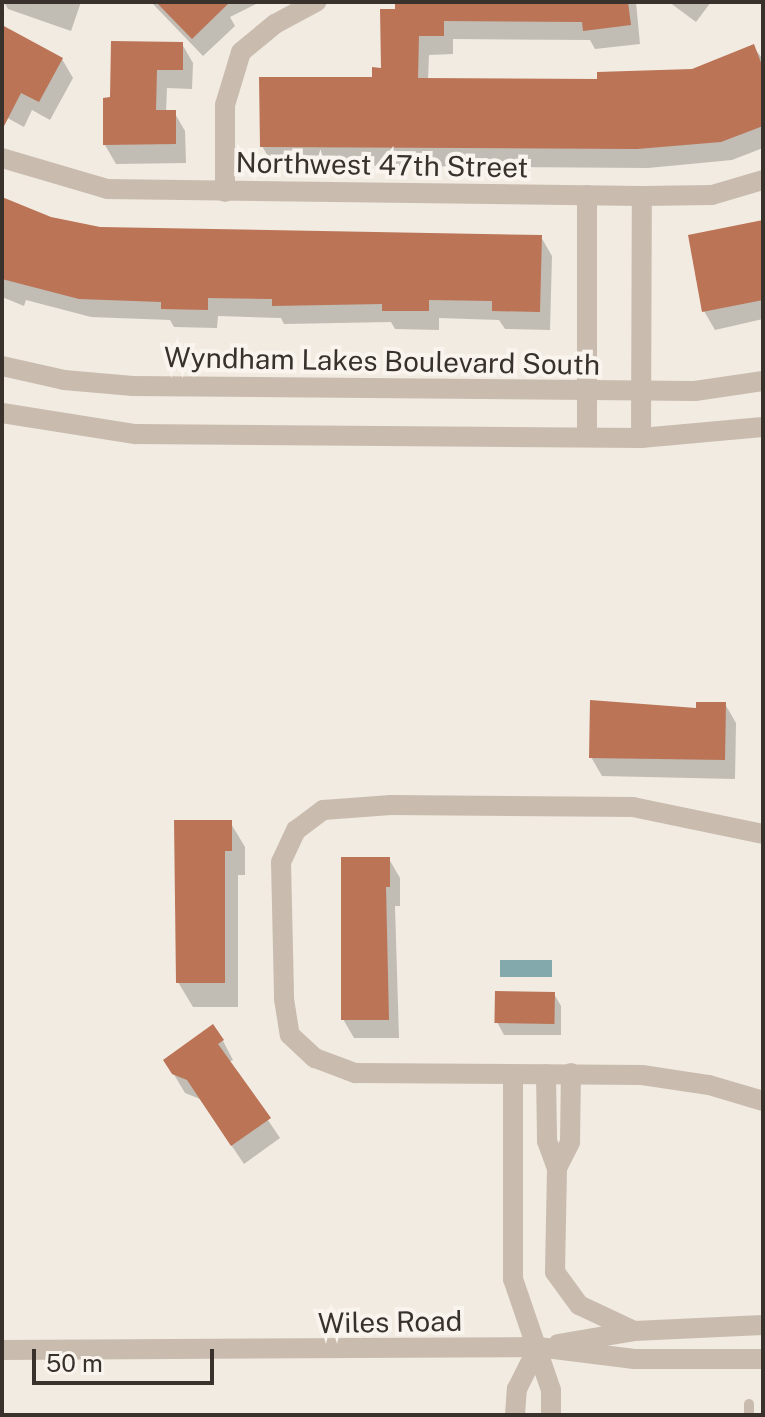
<!DOCTYPE html>
<style>
body{margin:0}
#map{position:relative;width:765px;height:1417px;overflow:hidden;background:#f2ebe2;font-family:"Public Sans",sans-serif}
div>[style]{position:absolute}
[style*='--x']{left:calc(var(--x)*1px);top:calc(var(--y)*1px);width:calc(var(--w)*1px);rotate:calc(var(--a)*1deg)}
.water>*{inset:0;background:#83a9ad;transform-origin:0 0}
.shadow>*{inset:0;background:#0003}
.building>*{inset:0;background:#bb7456;transform-origin:0 0}
.service>*{height:10px;margin:-5px;padding:0 5px;transform-origin:5px;border-radius:5px;background:#c9bcae}
.minor>*{height:20px;margin:-10px;padding:0 10px;transform-origin:10px;border-radius:10px;background:#c9bcae}
.tertiary>*{height:20px;margin:-10px;padding:0 10px;transform-origin:10px;border-radius:10px;background:#c9bcae}
span{translate:-50% -50%;white-space:nowrap;text-align:center;line-height:1.15;-webkit-text-stroke:8px #f9f5ee;paint-order:stroke}
.street-label{font-size:28px;color:#39312c}
.frame{position:absolute;inset:0;border:4px solid #39312c;pointer-events:none}
.scale{position:absolute;left:32px;top:1349px;width:182px;height:36px;box-sizing:border-box;border:4px solid #39312c;border-top:0;padding-left:10px;font-size:24px;line-height:28px;white-space:nowrap;color:#39312c;-webkit-text-stroke:6px #f9f5ee;paint-order:stroke}
</style>
<div id="map">
<div class="water">
<div style="left:500px;top:960px;width:52px;height:17px"></div>
</div>
<div class="shadow">
<div style="clip-path:polygon(4px 2px,81px 2px,71px 31px,8px 9px)"></div>
<div style="clip-path:polygon(151px 2px,260px 2px,230px 17px,235px 26px,203px 56px)"></div>
<div style="clip-path:polygon(397px 2px,636px 2px,640px 44px,595px 49px,590px 40px,453px 39px,453px 54px,429px 55px,428px 80px,599px 81px,692px 71px,753px 47px,763px 59px,763px 148px,732px 160px,648px 168px,273px 165px,262px 146px,383px 70px)"></div>
<div style="clip-path:polygon(669px 2px,711px 2px,696px 22px)"></div>
<div style="clip-path:polygon(2px 28px,62px 59px,73px 78px,50px 120px,32px 110px,24px 127px,2px 115px)"></div>
<div style="clip-path:polygon(182px 44px,193px 63px,192px 89px,167px 88px,166px 112px,174px 112px,185px 131px,186px 163px,116px 164px,105px 145px,112px 99px)"></div>
<div style="clip-path:polygon(2px 198px,51px 219px,100px 229px,541px 237px,552px 256px,550px 330px,505px 329px,499px 320px,439px 318px,439px 330px,395px 329px,391px 322px,284px 324px,281px 318px,218px 316px,217px 328px,174px 327px,170px 320px,91px 317px,26px 300px,24px 306px,2px 297px)"></div>
<div style="clip-path:polygon(763px 222px,763px 319px,715px 330px,704px 311px)"></div>
<div style="clip-path:polygon(725px 704px,736px 723px,735px 779px,602px 776px,591px 757px,698px 710px)"></div>
<div style="clip-path:polygon(230px 822px,245px 847px,245px 875px,238px 875px,238px 1007px,193px 1007px,178px 982px)"></div>
<div style="clip-path:polygon(389px 859px,400px 878px,400px 906px,395px 906px,399px 1038px,354px 1038px,343px 1019px)"></div>
<div style="clip-path:polygon(554px 994px,561px 1006px,561px 1035px,504px 1035px,497px 1022px)"></div>
<div style="clip-path:polygon(223px 1041px,233px 1060px,229px 1062px,280px 1138px,244px 1164px,200px 1099px,185px 1093px,166px 1061px)"></div>
</div>
<div class="building">
<div style="clip-path:polygon(156px 2px,230px 2px,192px 39px)"></div>
<div style="clip-path:polygon(395px 2px,628px 2px,631px 25px,583px 31px,582px 22px,444px 21px,444px 36px,419px 36px,418px 78px,597px 79px,597px 72px,692px 69px,754px 44px,763px 68px,763px 126px,721px 142px,637px 149px,260px 147px,259px 77px,372px 77px,372px 67px,381px 68px,380px 9px,395px 9px)"></div>
<div style="clip-path:polygon(2px 25px,63px 58px,39px 102px,21px 93px,2px 130px)"></div>
<div style="clip-path:polygon(111px 41px,183px 42px,183px 70px,157px 70px,156px 110px,176px 110px,176px 144px,103px 145px,103px 98px,110px 97px)"></div>
<div style="clip-path:polygon(2px 197px,51px 217px,100px 227px,542px 235px,540px 312px,492px 311px,492px 301px,429px 300px,429px 311px,382px 311px,382px 304px,272px 306px,272px 299px,208px 298px,208px 310px,161px 309px,161px 302px,79px 299px,2px 279px)"></div>
<div style="clip-path:polygon(763px 220px,763px 300px,702px 312px,688px 235px)"></div>
<div style="clip-path:polygon(590px 700px,696px 708px,696px 702px,726px 702px,725px 760px,589px 758px)"></div>
<div style="clip-path:polygon(174px 820px,232px 820px,232px 851px,225px 851px,225px 983px,176px 983px)"></div>
<div style="clip-path:polygon(341px 857px,390px 857px,390px 887px,386px 887px,389px 1020px,341px 1020px)"></div>
<div style="left:495px;top:991px;width:60px;height:32px;rotate:1deg"></div>
<div style="clip-path:polygon(213px 1024px,224px 1040px,218px 1044px,271px 1118px,231px 1146px,187px 1080px,172px 1074px,163px 1060px)"></div>
</div>
<div class="service">
<div style="--x:749;--y:1415;--w:11;--a:-90"></div>
</div>
<div class="minor">
<div style="--x:2;--y:158;--w:109;--a:16.4"></div>
<div style="--x:107;--y:189;--w:535;--a:0.75"></div>
<div style="--x:642;--y:196;--w:70;--a:-0.8"></div>
<div style="--x:712;--y:195;--w:53;--a:-16.4"></div>
<div style="--x:225;--y:192;--w:87;--a:-90"></div>
<div style="--x:225;--y:105;--w:55;--a:-73.2"></div>
<div style="--x:241;--y:52;--w:44;--a:-39.5"></div>
<div style="--x:275;--y:24;--w:47;--a:-28.2"></div>
<div style="--x:587;--y:195;--w:241;--a:90"></div>
<div style="--x:641;--y:438;--w:242;--a:-89.8"></div>
<div style="--x:763;--y:834;--w:133;--a:-168.3"></div>
<div style="--x:633;--y:807;--w:242;--a:-179.5"></div>
<div style="--x:391;--y:805;--w:68;--a:175.8"></div>
<div style="--x:323;--y:810;--w:34;--a:143"></div>
<div style="--x:296;--y:830;--w:35;--a:115"></div>
<div style="--x:281;--y:862;--w:137;--a:88.7"></div>
<div style="--x:284;--y:999;--w:36;--a:81"></div>
<div style="--x:290;--y:1035;--w:34;--a:43"></div>
<div style="--x:315;--y:1058;--w:43;--a:20.6"></div>
<div style="--x:355;--y:1073;--w:287;--a:0.4"></div>
<div style="--x:642;--y:1075;--w:68;--a:8.5"></div>
<div style="--x:709;--y:1085;--w:56;--a:16.5"></div>
<div style="--x:513;--y:1074;--w:205;--a:90"></div>
<div style="--x:513;--y:1279;--w:117;--a:71.1"></div>
<div style="--x:551;--y:1390;--w:25;--a:90"></div>
<div style="--x:546;--y:1074;--w:67;--a:89.1"></div>
<div style="--x:547;--y:1141;--w:29;--a:70"></div>
<div style="--x:557;--y:1168;--w:104;--a:91.1"></div>
<div style="--x:555;--y:1272;--w:41;--a:54"></div>
<div style="--x:579;--y:1305;--w:61;--a:25.3"></div>
<div style="--x:557;--y:1168;--w:29;--a:-63"></div>
<div style="--x:570;--y:1142;--w:69;--a:-89.2"></div>
<div style="--x:515;--y:1415;--w:26;--a:-86"></div>
<div style="--x:517;--y:1389;--w:47;--a:-63.4"></div>
</div>
<div class="tertiary">
<div style="--x:2;--y:366;--w:64;--a:12.7"></div>
<div style="--x:64;--y:380;--w:69;--a:5"></div>
<div style="--x:133;--y:386;--w:562;--a:0.51"></div>
<div style="--x:695;--y:391;--w:69;--a:-8.4"></div>
<div style="--x:2;--y:413;--w:135;--a:9"></div>
<div style="--x:135;--y:434;--w:506;--a:0.45"></div>
<div style="--x:641;--y:438;--w:122;--a:-5.2"></div>
<div style="--x:558;--y:1344;--w:77;--a:-9.7"></div>
<div style="--x:634;--y:1331;--w:129;--a:-2.7"></div>
<div style="--x:2;--y:1350;--w:536;--a:-0.32"></div>
<div style="--x:538;--y:1347;--w:97;--a:7.1"></div>
<div style="--x:634;--y:1359;--w:129;--a:0"></div>
</div>
<div class="street-label">
<span style="left:382px;top:165px;rotate:1deg">Northwest 47th Street</span>
<span style="left:382px;top:361px;rotate:1deg">Wyndham Lakes Boulevard South</span>
<span style="left:390px;top:1322px;rotate:-1deg">Wiles Road</span>
</div>
<div class="frame"></div>
<div class="scale">50 m</div>
</div>
